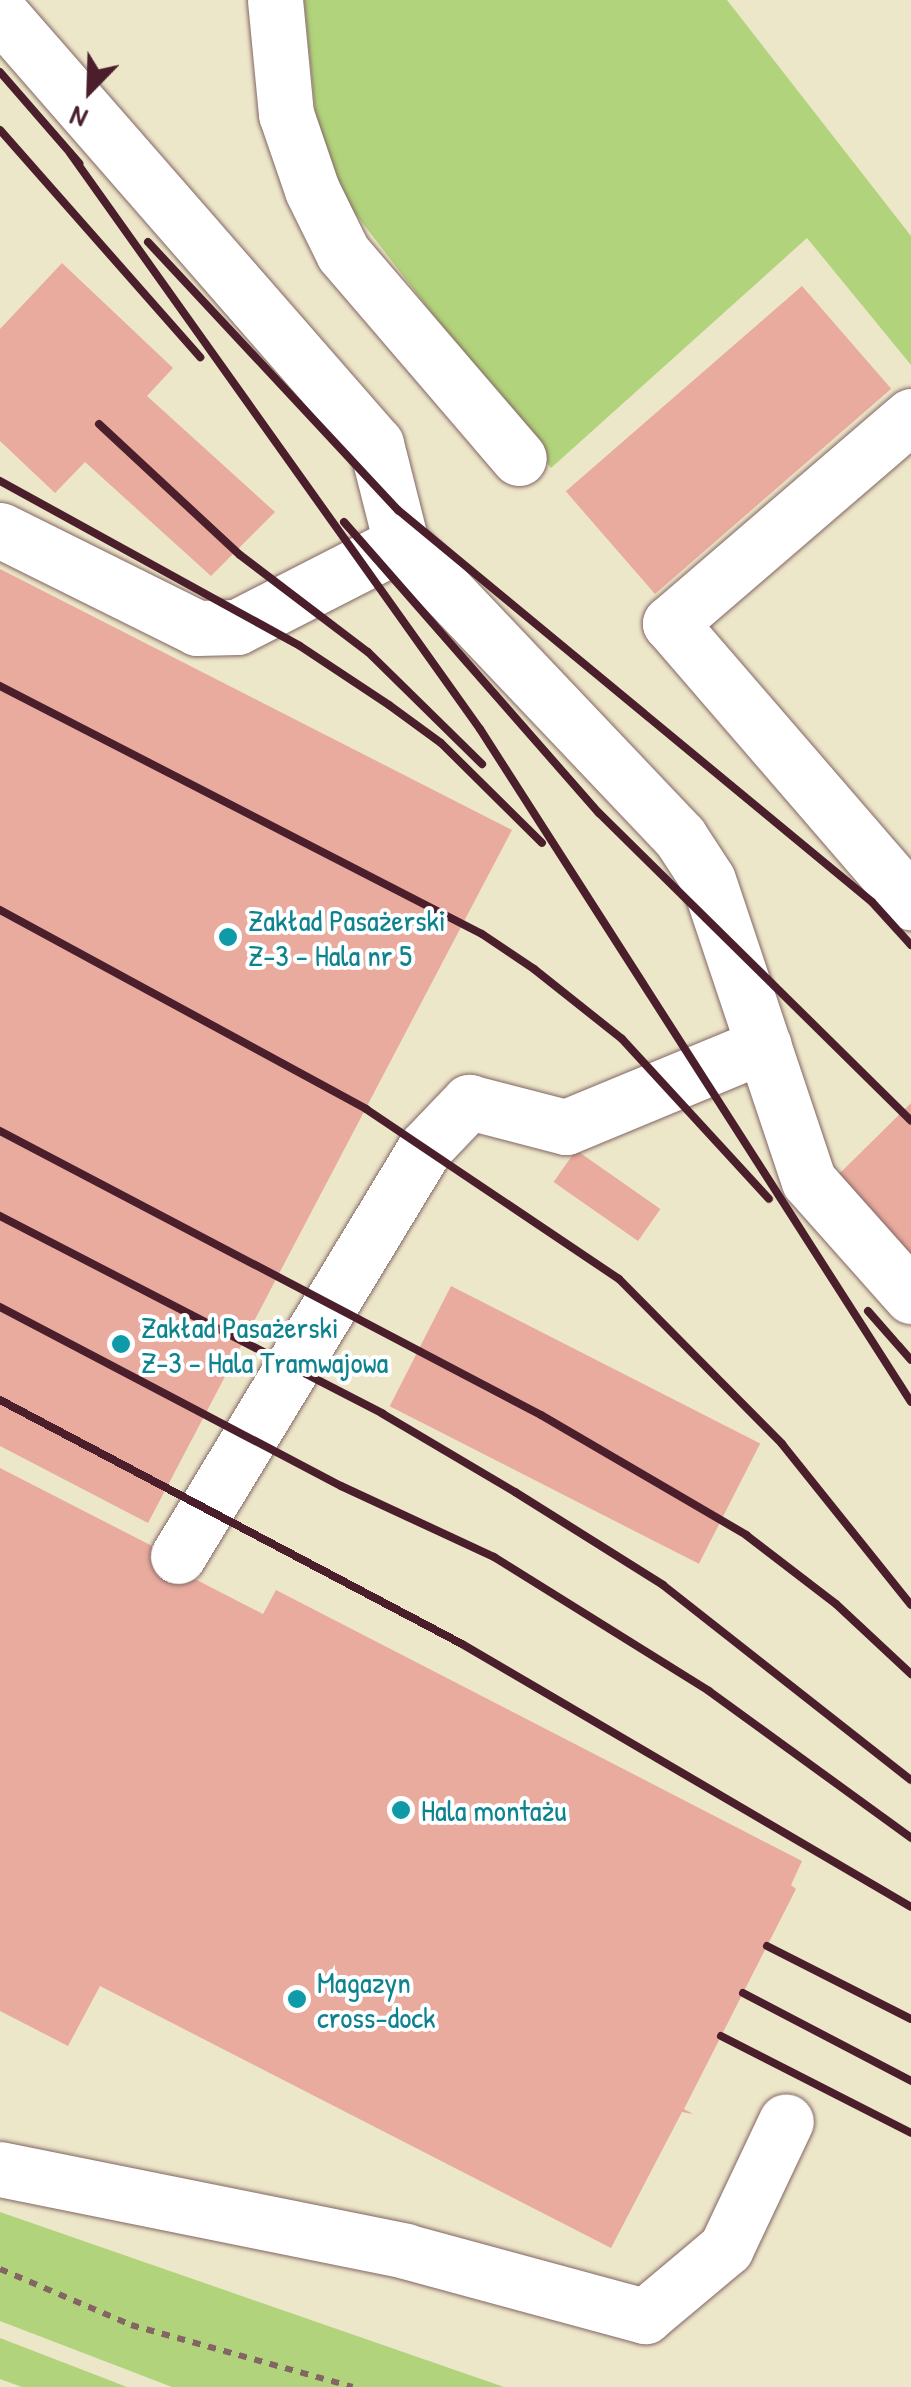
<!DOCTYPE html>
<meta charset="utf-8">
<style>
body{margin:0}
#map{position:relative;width:911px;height:2387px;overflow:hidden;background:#ede7ca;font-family:"Patrick Hand",sans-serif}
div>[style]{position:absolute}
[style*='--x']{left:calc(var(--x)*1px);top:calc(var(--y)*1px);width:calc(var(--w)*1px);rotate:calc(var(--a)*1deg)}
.green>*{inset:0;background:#b1d37b}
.building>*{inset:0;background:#e8ab9e;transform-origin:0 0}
.path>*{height:6px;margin-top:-3px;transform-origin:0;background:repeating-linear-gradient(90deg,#836563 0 8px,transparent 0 16px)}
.roads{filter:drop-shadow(0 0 2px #836563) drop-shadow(0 0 2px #836563)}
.minor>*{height:55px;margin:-27.5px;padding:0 27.5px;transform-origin:27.5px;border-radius:27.5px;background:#fff}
.rail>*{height:8px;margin:-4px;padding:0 4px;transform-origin:4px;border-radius:4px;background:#4a1f2b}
.dots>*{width:28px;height:28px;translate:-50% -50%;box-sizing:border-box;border:5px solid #fff;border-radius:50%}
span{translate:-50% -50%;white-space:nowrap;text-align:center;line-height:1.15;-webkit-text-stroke:8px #fff;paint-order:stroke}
.culture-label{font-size:30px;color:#0d838f}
.left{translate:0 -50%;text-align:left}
.north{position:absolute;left:40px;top:40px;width:100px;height:100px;-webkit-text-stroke:8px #fff;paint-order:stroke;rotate:203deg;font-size:28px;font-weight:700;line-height:40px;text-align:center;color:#4a1f2b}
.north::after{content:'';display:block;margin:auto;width:35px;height:45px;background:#4a1f2b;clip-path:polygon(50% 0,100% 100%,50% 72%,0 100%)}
</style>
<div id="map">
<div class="green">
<div style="clip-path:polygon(304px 0,727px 0,911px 236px,911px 365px,807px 238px,551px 468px,321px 169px)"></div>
<div style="clip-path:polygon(0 2212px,504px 2387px,172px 2387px,0 2321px)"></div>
<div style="clip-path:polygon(0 2338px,127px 2387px,22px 2387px,0 2379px)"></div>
</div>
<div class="building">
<div style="clip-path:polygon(62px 263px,173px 368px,147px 396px,275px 512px,211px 576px,85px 462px,55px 493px,0 441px,0 329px)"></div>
<div style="left:802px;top:286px;width:136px;height:313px;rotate:49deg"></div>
<div style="clip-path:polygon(0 569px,512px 830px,148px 1523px,0 1446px)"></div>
<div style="clip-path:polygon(911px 1103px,911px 1255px,839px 1174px)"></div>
<div style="left:576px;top:1150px;width:103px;height:39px;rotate:35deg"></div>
<div style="left:451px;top:1286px;width:347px;height:135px;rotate:27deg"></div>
<div style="clip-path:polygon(0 1468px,160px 1550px,156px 1559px,263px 1614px,276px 1590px,802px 1861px,791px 1885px,796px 1889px,684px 2109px,693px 2114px,682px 2112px,611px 2248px,100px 1986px,68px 2046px,0 2011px)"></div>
</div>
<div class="path">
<div style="--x:0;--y:2269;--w:142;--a:23.1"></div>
<div style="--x:131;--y:2325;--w:230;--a:15.6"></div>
</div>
<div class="roads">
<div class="minor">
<div style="--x:275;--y:0;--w:115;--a:84.5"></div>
<div style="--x:286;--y:114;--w:80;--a:71.1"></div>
<div style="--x:312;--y:190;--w:70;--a:63.8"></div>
<div style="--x:343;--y:253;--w:270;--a:49.4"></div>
<div style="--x:0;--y:13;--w:572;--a:48.9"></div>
<div style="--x:376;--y:444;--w:102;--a:75.8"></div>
<div style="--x:401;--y:543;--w:405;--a:46.5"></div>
<div style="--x:680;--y:837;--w:51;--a:56.9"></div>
<div style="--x:708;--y:880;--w:317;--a:71.5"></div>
<div style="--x:809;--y:1181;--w:154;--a:48.4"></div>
<div style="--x:911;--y:416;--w:318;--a:139.3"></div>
<div style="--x:670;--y:623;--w:369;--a:49.2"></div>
<div style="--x:0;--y:530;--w:220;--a:26.4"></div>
<div style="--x:197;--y:628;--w:40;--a:-1.4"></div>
<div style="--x:237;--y:627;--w:184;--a:-27.1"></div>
<div style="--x:178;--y:1556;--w:477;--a:-58.8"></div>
<div style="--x:425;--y:1148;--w:64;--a:-46.3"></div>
<div style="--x:469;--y:1102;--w:100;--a:14.5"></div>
<div style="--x:566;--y:1127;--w:214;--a:-22.5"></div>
<div style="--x:0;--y:2169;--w:413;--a:11.4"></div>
<div style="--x:405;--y:2251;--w:249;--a:15.2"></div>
<div style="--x:645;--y:2316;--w:106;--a:-40"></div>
<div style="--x:726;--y:2248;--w:140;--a:-64.7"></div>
</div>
</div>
<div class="rail">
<div style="--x:0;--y:72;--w:121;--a:49"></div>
<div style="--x:0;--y:130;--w:303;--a:48.6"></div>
<div style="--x:70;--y:153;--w:707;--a:54.56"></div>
<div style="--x:480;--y:729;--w:799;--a:57.36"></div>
<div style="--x:148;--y:242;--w:367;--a:47"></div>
<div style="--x:398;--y:510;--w:615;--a:39.59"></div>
<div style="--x:872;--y:902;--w:58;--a:47.8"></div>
<div style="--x:99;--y:424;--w:192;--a:42.9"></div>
<div style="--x:240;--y:555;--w:161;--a:37.2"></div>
<div style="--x:368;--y:652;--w:160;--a:44.5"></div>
<div style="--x:0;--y:481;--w:342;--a:28.8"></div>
<div style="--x:300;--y:646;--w:107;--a:33.5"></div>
<div style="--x:389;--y:705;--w:64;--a:36.2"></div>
<div style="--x:441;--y:743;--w:142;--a:44.7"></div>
<div style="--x:344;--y:522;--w:387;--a:48.8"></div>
<div style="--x:599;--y:813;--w:438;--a:44.6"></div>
<div style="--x:0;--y:686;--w:542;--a:27.23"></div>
<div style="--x:482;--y:934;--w:63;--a:33.9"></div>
<div style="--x:534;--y:969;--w:112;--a:38.5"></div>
<div style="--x:622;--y:1039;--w:217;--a:47.4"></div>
<div style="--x:0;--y:910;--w:417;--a:28.5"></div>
<div style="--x:366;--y:1109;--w:305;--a:33.9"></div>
<div style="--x:619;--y:1279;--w:232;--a:45.3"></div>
<div style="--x:782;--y:1444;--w:206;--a:51.3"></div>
<div style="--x:0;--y:1131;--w:611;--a:27.7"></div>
<div style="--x:541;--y:1415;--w:238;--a:30.3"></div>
<div style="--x:746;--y:1535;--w:113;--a:37.5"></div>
<div style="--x:836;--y:1604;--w:103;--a:43"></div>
<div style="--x:0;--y:1216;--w:431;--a:27.3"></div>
<div style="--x:383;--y:1414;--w:153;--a:30.6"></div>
<div style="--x:515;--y:1492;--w:175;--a:32.1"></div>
<div style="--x:663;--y:1585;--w:315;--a:38.2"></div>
<div style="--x:0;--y:1307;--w:385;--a:27.7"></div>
<div style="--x:341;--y:1486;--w:169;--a:24.9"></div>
<div style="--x:494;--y:1557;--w:253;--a:31.9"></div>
<div style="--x:709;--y:1691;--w:250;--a:36"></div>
<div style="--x:868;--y:1311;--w:65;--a:48.7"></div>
<div style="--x:0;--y:1400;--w:522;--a:27.84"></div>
<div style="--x:462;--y:1644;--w:520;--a:30.36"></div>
<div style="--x:767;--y:1946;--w:161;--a:26.9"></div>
<div style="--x:743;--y:1993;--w:190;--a:27.6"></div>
<div style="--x:721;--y:2036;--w:213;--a:27"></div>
</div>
<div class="dots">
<div style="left:228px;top:937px;background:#0f9aa8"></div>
<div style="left:121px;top:1344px;background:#0f9aa8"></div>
<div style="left:401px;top:1810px;background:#0f9aa8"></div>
<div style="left:297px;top:1999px;background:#0f9aa8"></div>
</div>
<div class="culture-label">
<span class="left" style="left:248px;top:937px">Zakład Pasażerski<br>Z-3 - Hala nr 5</span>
<span class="left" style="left:141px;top:1344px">Zakład Pasażerski<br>Z-3 - Hala Tramwajowa</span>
<span class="left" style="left:421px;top:1810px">Hala montażu</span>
<span class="left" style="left:317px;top:1999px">Magazyn<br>cross-dock</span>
</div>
<div class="north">N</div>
</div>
